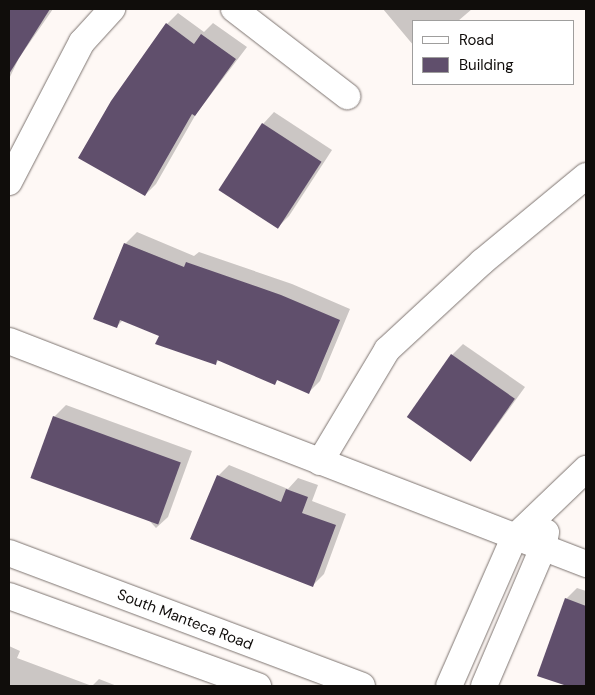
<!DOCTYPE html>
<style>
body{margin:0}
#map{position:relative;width:595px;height:695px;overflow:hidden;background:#fef8f5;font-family:"DM Sans",sans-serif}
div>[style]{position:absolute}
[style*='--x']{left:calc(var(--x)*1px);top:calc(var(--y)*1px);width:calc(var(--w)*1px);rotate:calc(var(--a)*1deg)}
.shadow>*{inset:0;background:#0003}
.building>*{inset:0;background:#604f6c;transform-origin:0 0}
.roads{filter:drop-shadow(0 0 1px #7d7470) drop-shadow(0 0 1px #7d7470)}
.minor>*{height:26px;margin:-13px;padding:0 13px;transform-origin:13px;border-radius:13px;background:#fff}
span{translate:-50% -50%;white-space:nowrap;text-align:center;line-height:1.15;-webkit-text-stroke:5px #fff;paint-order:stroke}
.street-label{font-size:15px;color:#100d0b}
.frame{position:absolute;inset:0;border:10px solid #100d0b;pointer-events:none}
.legend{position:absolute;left:412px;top:20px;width:162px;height:65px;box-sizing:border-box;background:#fff;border:1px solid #9f9e9d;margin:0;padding:6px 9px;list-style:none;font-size:15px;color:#100d0b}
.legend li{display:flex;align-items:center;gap:10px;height:25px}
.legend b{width:25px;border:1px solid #9f9e9d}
</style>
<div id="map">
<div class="shadow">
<div style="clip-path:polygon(9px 9px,53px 9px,19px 58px,9px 79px)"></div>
<div style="clip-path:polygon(383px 9px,472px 9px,458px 21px,414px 21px,414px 46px)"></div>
<div style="clip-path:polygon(178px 13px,204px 32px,213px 23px,247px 47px,196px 114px,156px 184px,145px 195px,167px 24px)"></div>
<div style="clip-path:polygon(274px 112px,332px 150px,289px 216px,278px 227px,263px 124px)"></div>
<div style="clip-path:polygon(137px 232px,194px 256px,199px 252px,292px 284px,350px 309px,320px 381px,309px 392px,278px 379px,275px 383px,219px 360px,215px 364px,160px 335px,123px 320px,116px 327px,125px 244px)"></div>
<div style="clip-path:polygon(463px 344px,525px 387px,472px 460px,452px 355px)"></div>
<div style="clip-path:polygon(66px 405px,192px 451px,168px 517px,156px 528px,54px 417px)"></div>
<div style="clip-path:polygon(229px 465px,288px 489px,298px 478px,318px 485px,312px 501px,346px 514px,324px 574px,313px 585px,218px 476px)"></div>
<div style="clip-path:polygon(577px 588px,586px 591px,586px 686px,570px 686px,539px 675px,566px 599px)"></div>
<div style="clip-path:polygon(9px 646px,20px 651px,17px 658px,92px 686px,99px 679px,117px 686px,9px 686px)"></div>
</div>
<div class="building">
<div style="clip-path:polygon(9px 9px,50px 9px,9px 74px)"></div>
<div style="clip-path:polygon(166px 23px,194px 44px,201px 34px,236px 59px,195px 116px,192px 114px,145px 196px,78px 158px,111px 101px)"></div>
<div style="left:262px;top:123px;width:71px;height:80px;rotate:33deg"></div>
<div style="clip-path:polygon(124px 243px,184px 267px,186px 262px,281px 295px,340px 320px,309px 394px,277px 380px,275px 385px,217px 360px,216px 365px,155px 344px,159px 336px,120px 320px,117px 328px,93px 319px)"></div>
<div style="left:451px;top:354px;width:78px;height:77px;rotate:35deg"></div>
<div style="left:53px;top:416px;width:136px;height:66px;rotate:20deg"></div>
<div style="clip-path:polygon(217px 475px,281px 502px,286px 489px,308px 497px,302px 513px,336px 525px,313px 587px,190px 539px)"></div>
<div style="clip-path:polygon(565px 598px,586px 606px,586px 686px,567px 686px,537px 676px)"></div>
</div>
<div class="roads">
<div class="minor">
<div style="--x:234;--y:9;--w:143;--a:37.6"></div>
<div style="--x:9;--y:182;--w:158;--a:-62.5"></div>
<div style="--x:82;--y:42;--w:45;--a:-47.7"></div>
<div style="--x:9;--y:341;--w:619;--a:21.13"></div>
<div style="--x:320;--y:462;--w:131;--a:-59.1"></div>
<div style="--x:387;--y:350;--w:129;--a:-42.8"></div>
<div style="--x:482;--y:262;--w:135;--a:-39.6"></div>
<div style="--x:9;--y:553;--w:377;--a:20.6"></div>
<div style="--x:9;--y:596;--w:265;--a:19.9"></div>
<div style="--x:449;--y:686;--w:162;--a:-66.3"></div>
<div style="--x:514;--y:538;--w:100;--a:-43.8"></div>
<div style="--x:484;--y:686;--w:150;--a:-66.9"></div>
<div style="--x:543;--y:548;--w:16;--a:-79"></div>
</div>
</div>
<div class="street-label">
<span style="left:185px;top:620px;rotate:21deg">South Manteca Road</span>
</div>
<div class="frame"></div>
<ul class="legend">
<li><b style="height:6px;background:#fff"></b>Road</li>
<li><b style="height:14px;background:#604f6c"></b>Building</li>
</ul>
</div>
